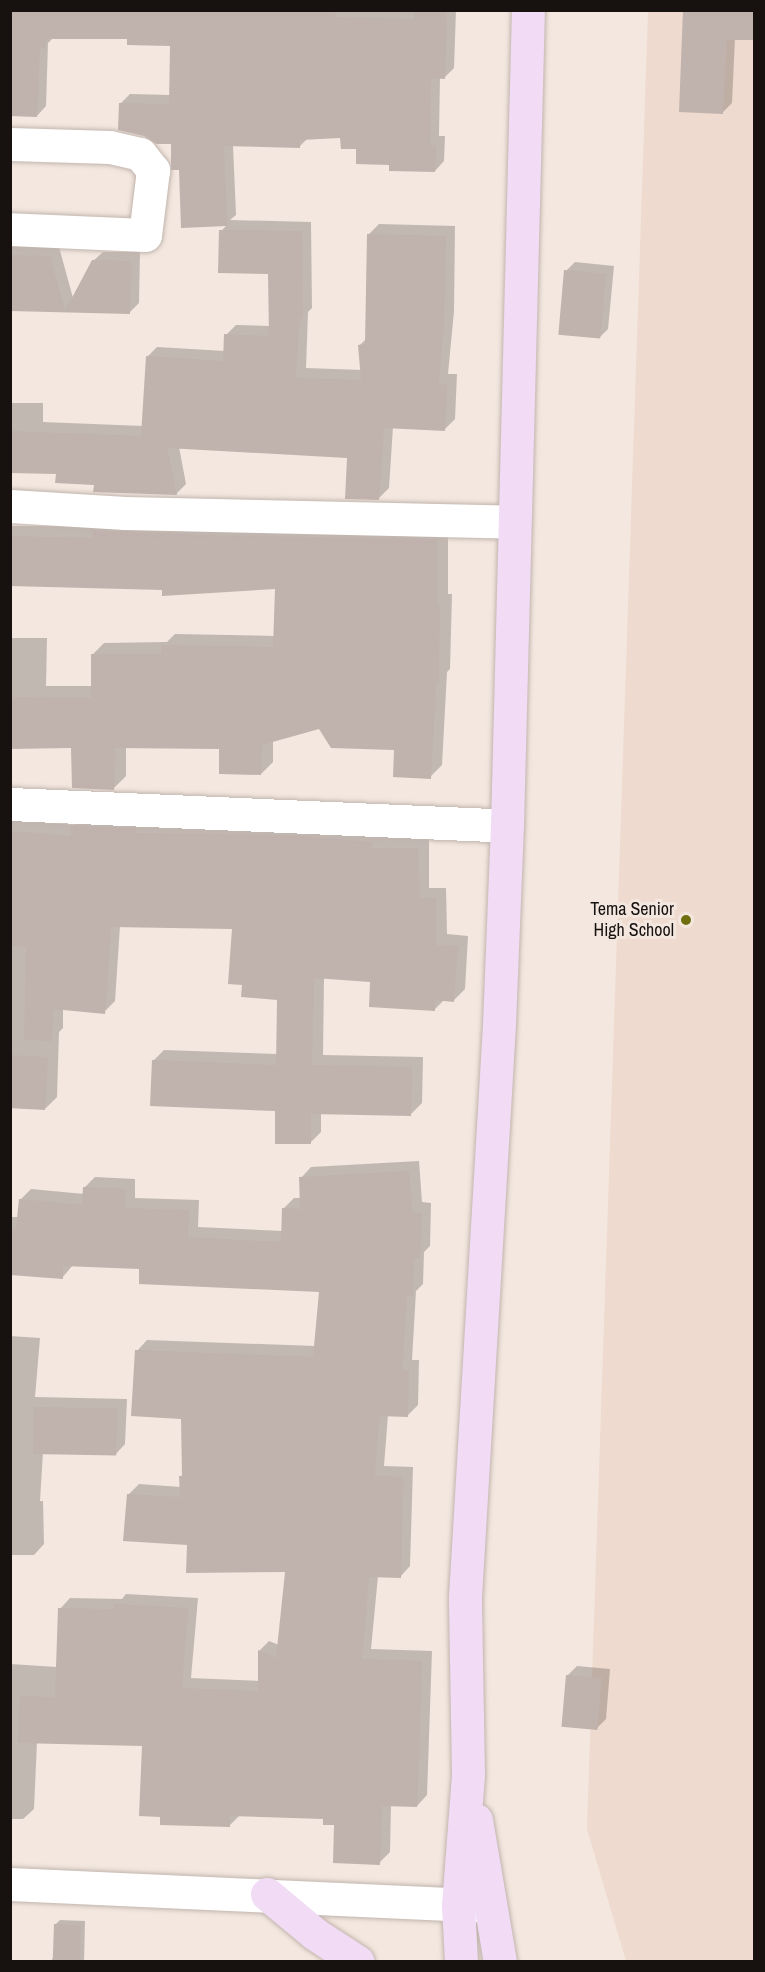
<!DOCTYPE html>
<style>
body{margin:0}
#map{position:relative;width:765px;height:1972px;overflow:hidden;background:#f3e7df;font-family:"Archivo Narrow",sans-serif}
div>[style]{position:absolute}
[style*='--x']{left:calc(var(--x)*1px);top:calc(var(--y)*1px);width:calc(var(--w)*1px);rotate:calc(var(--a)*1deg)}
.built>*{inset:0;background:#eedace}
.shadow>*{inset:0;background:#0003}
.building>*{inset:0;background:#c0b2ad;transform-origin:0 0}
.roads{filter:drop-shadow(0 0 2px #c1b5ae) drop-shadow(0 0 2px #c1b5ae)}
.street>*{height:33px;margin:-16.5px;padding:0 16.5px;transform-origin:16.5px;border-radius:16.5px;background:#fff}
.secondary>*{height:33px;margin:-16.5px;padding:0 16.5px;transform-origin:16.5px;border-radius:16.5px;background:#f1dbf5}
.dots>*{width:16px;height:16px;translate:-50% -50%;box-sizing:border-box;border:3px solid #f3e7df;border-radius:50%}
span{translate:-50% -50%;white-space:nowrap;text-align:center;line-height:1.15;-webkit-text-stroke:6px #f3e7df;paint-order:stroke}
.poi-label{font-size:18px;color:#171210}
.right{translate:-100% -50%;text-align:right}
.frame{position:absolute;inset:0;border:12px solid #171210;pointer-events:none}
</style>
<div id="map">
<div class="built">
<div style="clip-path:polygon(648px 11px,754px 11px,754px 1961px,626px 1961px,587px 1829px)"></div>
</div>
<div class="shadow">
<div style="clip-path:polygon(10px 10px,456px 10px,454px 68px,445px 77px,440px 77px,439px 136px,445px 136px,444px 161px,435px 171px,390px 164px,357px 148px,341px 136px,308px 138px,300px 146px,233px 145px,236px 215px,230px 220px,311px 222px,312px 308px,308px 312px,306px 368px,362px 370px,360px 345px,367px 338px,368px 235px,379px 224px,455px 226px,454px 311px,448px 374px,457px 374px,455px 419px,445px 429px,393px 427px,389px 488px,378px 499px,349px 457px,179px 447px,186px 484px,176px 494px,95px 483px,57px 472px,10px 472px,10px 403px,43px 403px,43px 422px,143px 426px,147px 357px,157px 347px,225px 351px,226px 335px,236px 325px,270px 326px,269px 272px,221px 231px,227px 225px,181px 168px,173px 143px,120px 104px,130px 94px,171px 95px,172px 44px,129px 38px,54px 37px,48px 43px,46px 106px,37px 116px)"></div>
<div style="clip-path:polygon(684px 10px,754px 10px,754px 38px,735px 38px,732px 103px,723px 112px)"></div>
<div style="clip-path:polygon(10px 246px,59px 247px,73px 298px,93px 261px,103px 252px,140px 252px,139px 303px,129px 313px,10px 310px)"></div>
<div style="clip-path:polygon(575px 262px,614px 266px,608px 329px,599px 338px,566px 271px)"></div>
<div style="clip-path:polygon(10px 526px,448px 528px,448px 594px,452px 594px,450px 669px,447px 672px,442px 765px,430px 777px,395px 749px,320px 727px,273px 740px,273px 762px,261px 774px,220px 748px,126px 747px,126px 776px,114px 788px,73px 747px,10px 747px,10px 638px,47px 638px,46px 686px,92px 686px,92px 655px,104px 643px,167px 642px,175px 634px,275px 636px,277px 588px,10px 584px)"></div>
<div style="clip-path:polygon(84px 815px,382px 832px,382px 837px,429px 837px,429px 888px,446px 888px,447px 934px,468px 936px,465px 989px,454px 1000px,445px 999px,434px 1010px,372px 980px,324px 977px,323px 1055px,423px 1057px,422px 1103px,411px 1114px,321px 1113px,321px 1132px,310px 1143px,277px 1109px,153px 1061px,164px 1050px,278px 1054px,279px 999px,244px 983px,234px 927px,120px 926px,115px 1001px,104px 1012px,63px 1009px,63px 1028px,59px 1032px,57px 1097px,46px 1108px,10px 1107px,10px 819px,74px 825px)"></div>
<div style="clip-path:polygon(419px 1161px,422px 1202px,431px 1203px,430px 1246px,424px 1252px,423px 1284px,416px 1291px,412px 1360px,419px 1360px,418px 1405px,407px 1416px,388px 1415px,384px 1466px,413px 1467px,410px 1566px,400px 1577px,378px 1576px,371px 1649px,432px 1651px,427px 1795px,417px 1806px,391px 1805px,390px 1852px,379px 1863px,336px 1824px,325px 1818px,240px 1815px,229px 1826px,143px 1745px,37px 1742px,34px 1809px,23px 1819px,10px 1819px,10px 1664px,57px 1667px,60px 1609px,70px 1598px,122px 1599px,126px 1594px,198px 1598px,191px 1678px,259px 1681px,259px 1651px,269px 1641px,279px 1645px,287px 1570px,189px 1544px,128px 1495px,139px 1484px,181px 1487px,180px 1477px,183px 1474px,183px 1417px,137px 1351px,147px 1340px,315px 1346px,321px 1290px,141px 1267px,73px 1265px,62px 1278px,10px 1273px,10px 1217px,19px 1217px,20px 1200px,31px 1189px,84px 1194px,84px 1188px,95px 1177px,135px 1179px,135px 1198px,199px 1200px,198px 1227px,283px 1231px,283px 1209px,294px 1198px,301px 1198px,301px 1178px,311px 1167px)"></div>
<div style="clip-path:polygon(10px 1336px,40px 1338px,35px 1397px,127px 1399px,125px 1444px,115px 1455px,43px 1452px,40px 1501px,43px 1501px,44px 1544px,34px 1555px,10px 1555px)"></div>
<div style="clip-path:polygon(577px 1666px,610px 1669px,606px 1719px,597px 1728px,568px 1675px)"></div>
<div style="clip-path:polygon(60px 1920px,85px 1921px,84px 1962px,51px 1962px,55px 1953px,56px 1924px)"></div>
</div>
<div class="building">
<div style="clip-path:polygon(10px 10px,336px 10px,335px 17px,414px 19px,414px 10px,447px 11px,445px 79px,431px 78px,430px 145px,436px 145px,435px 172px,389px 171px,389px 165px,356px 164px,356px 149px,341px 149px,340px 138px,300px 140px,300px 148px,224px 146px,227px 226px,181px 228px,179px 170px,171px 170px,171px 144px,156px 144px,144px 136px,118px 130px,119px 103px,169px 104px,170px 46px,127px 45px,127px 39px,46px 39px,46px 48px,40px 48px,37px 117px,10px 116px)"></div>
<div style="clip-path:polygon(683px 10px,754px 10px,754px 40px,727px 40px,723px 114px,679px 112px)"></div>
<div style="clip-path:polygon(219px 230px,302px 231px,303px 319px,299px 319px,296px 378px,361px 380px,358px 345px,365px 344px,367px 234px,446px 236px,444px 322px,439px 383px,447px 384px,445px 431px,384px 428px,379px 500px,345px 499px,347px 458px,167px 448px,177px 495px,93px 492px,94px 485px,55px 483px,56px 474px,10px 473px,10px 431px,141px 436px,146px 356px,223px 361px,224px 334px,269px 336px,268px 274px,218px 273px)"></div>
<div style="clip-path:polygon(10px 255px,50px 256px,65px 311px,92px 260px,131px 261px,130px 314px,10px 311px)"></div>
<div style="left:564px;top:270px;width:42px;height:65px;rotate:5deg"></div>
<div style="clip-path:polygon(92px 530px,205px 535px,437px 539px,437px 605px,440px 605px,439px 682px,436px 682px,431px 779px,393px 777px,394px 750px,331px 748px,319px 729px,262px 745px,261px 775px,219px 774px,219px 749px,115px 748px,114px 790px,72px 788px,71px 748px,10px 749px,10px 697px,91px 698px,91px 654px,161px 654px,162px 645px,273px 647px,275px 589px,162px 596px,162px 590px,10px 586px,10px 536px,92px 538px)"></div>
<div style="clip-path:polygon(71px 825px,136px 828px,136px 833px,288px 835px,372px 842px,371px 848px,418px 848px,419px 898px,436px 898px,436px 945px,458px 946px,454px 1002px,435px 1000px,435px 1011px,369px 1007px,370px 982px,314px 978px,312px 1065px,412px 1067px,411px 1116px,311px 1114px,311px 1144px,275px 1144px,275px 1111px,150px 1106px,152px 1060px,276px 1065px,277px 1000px,241px 997px,242px 985px,228px 984px,232px 929px,111px 927px,105px 1014px,53px 1009px,52px 1041px,24px 1040px,26px 947px,10px 946px,10px 831px,71px 836px)"></div>
<div style="left:10px;top:1055px;width:38px;height:53px;rotate:3deg"></div>
<div style="clip-path:polygon(409px 1171px,412px 1212px,422px 1213px,420px 1258px,414px 1258px,413px 1296px,407px 1296px,402px 1370px,409px 1370px,408px 1417px,379px 1416px,375px 1476px,403px 1477px,401px 1578px,369px 1577px,362px 1659px,422px 1661px,417px 1807px,382px 1806px,380px 1865px,333px 1863px,334px 1825px,323px 1825px,323px 1819px,230px 1816px,230px 1827px,160px 1825px,160px 1817px,139px 1816px,142px 1746px,18px 1743px,20px 1696px,55px 1697px,58px 1608px,114px 1609px,114px 1604px,188px 1608px,182px 1688px,258px 1691px,258px 1650px,276px 1658px,285px 1572px,186px 1573px,187px 1545px,123px 1541px,127px 1494px,180px 1497px,179px 1476px,182px 1476px,181px 1419px,131px 1416px,135px 1350px,313px 1357px,319px 1292px,139px 1284px,139px 1269px,63px 1266px,63px 1279px,10px 1275px,10px 1228px,16px 1228px,19px 1199px,82px 1205px,83px 1187px,125px 1189px,125px 1208px,189px 1210px,188px 1237px,281px 1242px,282px 1208px,300px 1209px,299px 1177px)"></div>
<div style="left:34px;top:1407px;width:83px;height:47px;rotate:1deg"></div>
<div style="left:566px;top:1675px;width:36px;height:52px;rotate:5deg"></div>
<div style="left:54px;top:1924px;width:27px;height:38px;rotate:2deg"></div>
</div>
<div class="roads">
<div class="street">
<div style="--x:10;--y:144;--w:100;--a:1.7"></div>
<div style="--x:110;--y:147;--w:31;--a:13"></div>
<div style="--x:140;--y:154;--w:21;--a:51"></div>
<div style="--x:153;--y:170;--w:65;--a:97"></div>
<div style="--x:145;--y:235;--w:135;--a:-177.5"></div>
<div style="--x:10;--y:506;--w:115;--a:3.5"></div>
<div style="--x:125;--y:513;--w:389;--a:1.3"></div>
<div style="--x:10;--y:804;--w:497;--a:2.5"></div>
<div style="--x:10;--y:1884;--w:478;--a:2.6"></div>
</div>
<div class="secondary">
<div style="--x:476;--y:1820;--w:144;--a:80.4"></div>
<div style="--x:267;--y:1894;--w:62;--a:39.8"></div>
<div style="--x:315;--y:1934;--w:51;--a:33.1"></div>
<div style="--x:461;--y:1962;--w:57;--a:-93"></div>
<div style="--x:458;--y:1905;--w:131;--a:-85.6"></div>
<div style="--x:468;--y:1774;--w:177;--a:-91"></div>
<div style="--x:465;--y:1597;--w:574;--a:-86.6"></div>
<div style="--x:499;--y:1024;--w:198;--a:-87.7"></div>
<div style="--x:507;--y:826;--w:816;--a:-88.53"></div>
</div>
</div>
<div class="dots">
<div style="left:686px;top:920px;background:#706e0e"></div>
</div>
<div class="poi-label">
<span class="right" style="left:674px;top:920px">Tema Senior<br>High School</span>
</div>
<div class="frame"></div>
</div>
